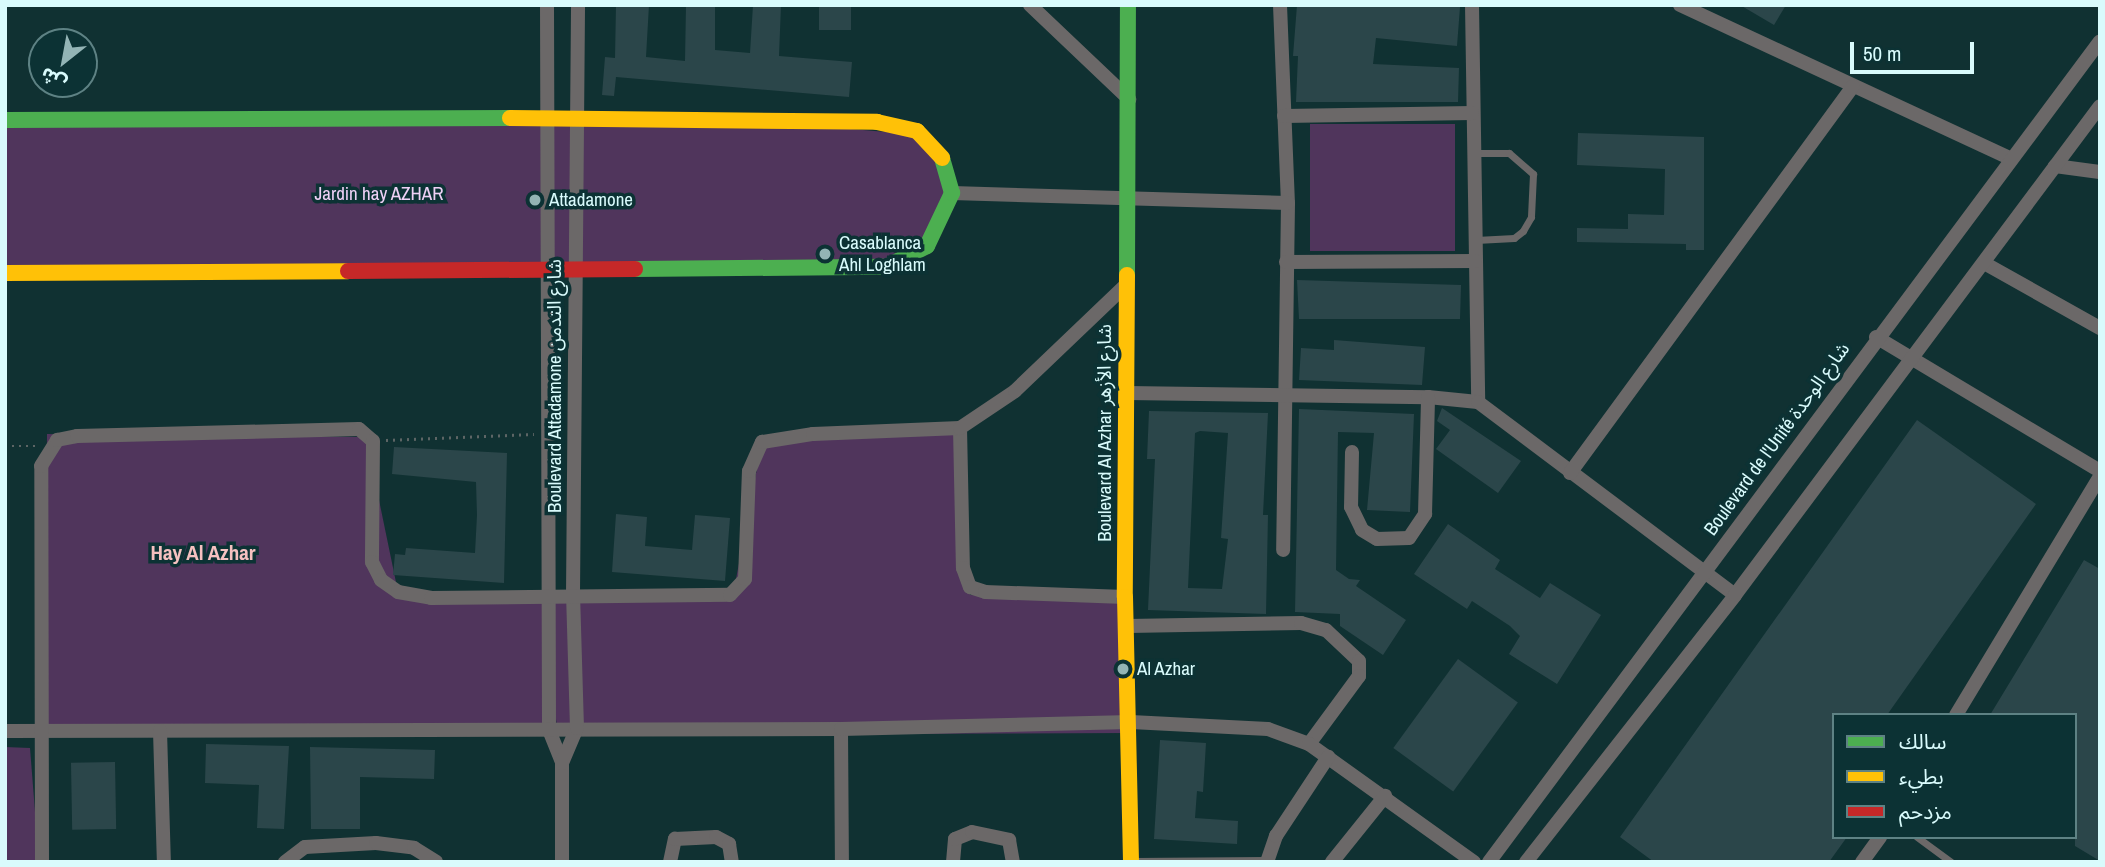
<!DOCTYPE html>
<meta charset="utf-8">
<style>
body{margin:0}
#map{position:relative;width:2105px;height:867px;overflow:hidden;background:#103132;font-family:"Archivo Narrow","Noto Sans Arabic",sans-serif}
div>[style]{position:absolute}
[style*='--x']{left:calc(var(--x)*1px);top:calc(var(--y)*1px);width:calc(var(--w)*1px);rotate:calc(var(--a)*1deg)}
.green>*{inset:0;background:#50355c;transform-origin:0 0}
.building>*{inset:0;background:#2b464a;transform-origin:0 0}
.path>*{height:2.5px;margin-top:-1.25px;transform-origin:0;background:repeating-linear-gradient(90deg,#5d6565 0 2px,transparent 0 7px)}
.lane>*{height:7px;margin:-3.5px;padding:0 3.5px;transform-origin:3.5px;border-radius:3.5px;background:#6b6868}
.street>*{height:14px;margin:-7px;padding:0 7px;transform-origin:7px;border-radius:7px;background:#6b6868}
.fast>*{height:16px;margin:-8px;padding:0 8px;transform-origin:8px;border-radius:8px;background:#4caf50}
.slow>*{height:16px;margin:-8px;padding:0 8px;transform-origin:8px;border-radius:8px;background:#ffc107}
.jam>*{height:16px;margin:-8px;padding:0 8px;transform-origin:8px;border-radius:8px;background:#c62828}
.dots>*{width:19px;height:19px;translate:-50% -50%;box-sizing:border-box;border:4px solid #0c3234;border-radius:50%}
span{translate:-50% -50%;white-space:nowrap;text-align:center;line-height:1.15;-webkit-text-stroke:7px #0c3234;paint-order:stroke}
.park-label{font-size:19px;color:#eed1f6}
.poi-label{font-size:19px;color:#d9fbfc}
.left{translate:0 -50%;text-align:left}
.street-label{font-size:19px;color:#d9fbfc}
.neighbourhood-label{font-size:21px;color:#f5c1c0;font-weight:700}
.frame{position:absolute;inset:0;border:7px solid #d9fbfc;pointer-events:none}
.legend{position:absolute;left:1832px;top:713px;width:245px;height:126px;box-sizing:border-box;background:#0c3234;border:2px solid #5e8284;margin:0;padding:9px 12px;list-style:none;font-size:21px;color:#d9fbfc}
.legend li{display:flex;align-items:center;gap:14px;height:35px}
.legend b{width:35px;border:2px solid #5e8284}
.north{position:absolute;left:28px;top:28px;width:70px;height:70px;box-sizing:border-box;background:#0c3234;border:2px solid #5e8284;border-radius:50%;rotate:211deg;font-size:19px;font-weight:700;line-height:28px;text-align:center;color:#d9fbfc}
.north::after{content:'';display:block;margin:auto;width:24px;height:32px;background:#93b4b5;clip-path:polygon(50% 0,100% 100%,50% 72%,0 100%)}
.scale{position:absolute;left:1850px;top:42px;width:124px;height:32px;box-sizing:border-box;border:4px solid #d9fbfc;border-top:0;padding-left:9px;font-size:21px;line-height:24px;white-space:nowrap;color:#d9fbfc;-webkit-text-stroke:5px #0c3234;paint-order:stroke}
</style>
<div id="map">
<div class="green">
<div style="clip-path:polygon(731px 119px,922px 135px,955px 196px,905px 261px,5px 272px,5px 125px)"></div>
<div style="left:1310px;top:124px;width:145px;height:127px"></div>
<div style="clip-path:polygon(960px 428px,970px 595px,1131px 601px,1130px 733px,558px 735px,549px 664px,549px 730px,45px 733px,47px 434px,366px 437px,398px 592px,733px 595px,762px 442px)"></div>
<div style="clip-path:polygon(5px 747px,30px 748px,39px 862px,5px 862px)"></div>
</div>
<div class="building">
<div style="clip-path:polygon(616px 5px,649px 5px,646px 57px,685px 61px,686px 5px,715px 5px,715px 50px,750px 53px,753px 5px,781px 5px,779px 56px,852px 62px,849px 97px,616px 77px,614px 96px,602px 95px,605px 57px,615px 58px)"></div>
<div style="left:819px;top:5px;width:32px;height:25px"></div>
<div style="clip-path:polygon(1297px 5px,1460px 7px,1457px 46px,1376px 38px,1373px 64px,1459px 68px,1458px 102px,1296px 102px,1298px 56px,1293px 56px)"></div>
<div style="clip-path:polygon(1740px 5px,1786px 5px,1774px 25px)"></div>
<div style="clip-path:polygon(1578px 133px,1704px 137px,1704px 250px,1686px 250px,1686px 244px,1577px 242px,1577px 228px,1628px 229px,1628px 214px,1664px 215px,1665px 169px,1577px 165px)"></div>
<div style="clip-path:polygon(1297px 280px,1461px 285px,1460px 319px,1299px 319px)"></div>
<div style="clip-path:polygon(1334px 340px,1425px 347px,1422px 385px,1299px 380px,1301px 348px,1334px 350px)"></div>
<div style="clip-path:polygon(1442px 408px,1521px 461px,1498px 493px,1436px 449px,1450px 430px,1437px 421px)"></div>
<div style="clip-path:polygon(1299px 409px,1414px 414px,1410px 512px,1367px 510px,1374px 433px,1338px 432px,1336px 570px,1349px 579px,1360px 580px,1356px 586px,1406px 620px,1383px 655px,1340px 626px,1340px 614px,1295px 612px)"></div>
<div style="clip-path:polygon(evenodd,1149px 411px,1268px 413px,1263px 515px,1268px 515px,1266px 614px,1148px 610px,1155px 459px,1147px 459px,1149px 411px,1200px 431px,1228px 433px,1221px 538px,1228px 539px,1222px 589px,1188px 588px,1195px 433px,1200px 431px)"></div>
<div style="clip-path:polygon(1917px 420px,2036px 504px,1887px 715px,1834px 715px,1834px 837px,1847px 837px,1829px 862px,1654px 862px,1620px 837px)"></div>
<div style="clip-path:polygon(394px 447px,507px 453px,504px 583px,393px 575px,395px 554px,405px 555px,406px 548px,475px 553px,477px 515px,476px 482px,392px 474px)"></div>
<div style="clip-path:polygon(616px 514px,647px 517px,645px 546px,692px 550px,695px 515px,730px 518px,725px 581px,612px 572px)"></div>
<div style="clip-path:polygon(1448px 524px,1500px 560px,1495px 569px,1540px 598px,1550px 583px,1601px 615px,1557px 684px,1509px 654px,1520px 636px,1510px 626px,1472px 601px,1467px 609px,1414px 574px)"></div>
<div style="clip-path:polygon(2084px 560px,2100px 569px,2100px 861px,2075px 846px,2075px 715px,1990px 715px)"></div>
<div style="left:1458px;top:659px;width:74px;height:110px;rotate:36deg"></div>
<div style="clip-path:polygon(1160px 740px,1206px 743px,1203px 792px,1197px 791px,1195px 818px,1238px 821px,1237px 844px,1154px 839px)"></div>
<div style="clip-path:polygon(206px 744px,289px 746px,284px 829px,257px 828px,259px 785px,205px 783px)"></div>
<div style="clip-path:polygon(310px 747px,435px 750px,434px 779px,360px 777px,360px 829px,311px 829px)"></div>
<div style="left:115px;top:762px;width:67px;height:44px;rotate:89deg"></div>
</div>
<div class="path">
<div style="--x:386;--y:440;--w:148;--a:-2.3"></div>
<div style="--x:5;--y:446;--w:30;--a:0"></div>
</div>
<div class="lane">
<div style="--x:1473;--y:153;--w:36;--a:0"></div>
<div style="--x:1509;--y:153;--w:32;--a:41"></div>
<div style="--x:1533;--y:174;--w:43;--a:92.7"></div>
<div style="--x:1531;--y:217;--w:16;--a:120"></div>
<div style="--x:1523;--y:231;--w:11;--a:142"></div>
<div style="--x:1514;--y:238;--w:38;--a:177"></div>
<div style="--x:1917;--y:837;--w:42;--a:36.3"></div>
<div style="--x:1134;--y:861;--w:132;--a:-0.4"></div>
</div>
<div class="street">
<div style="--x:547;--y:5;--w:725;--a:89.84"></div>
<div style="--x:549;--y:730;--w:35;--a:68"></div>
<div style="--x:562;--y:763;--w:99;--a:90"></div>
<div style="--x:1030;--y:5;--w:137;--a:43.5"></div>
<div style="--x:1280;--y:5;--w:198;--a:87.7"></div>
<div style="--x:1288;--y:203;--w:347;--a:90.8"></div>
<div style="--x:1472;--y:5;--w:397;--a:89.1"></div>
<div style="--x:1680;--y:5;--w:363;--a:24.9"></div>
<div style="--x:1284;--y:116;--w:188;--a:-0.9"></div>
<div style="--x:2055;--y:166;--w:45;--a:7.6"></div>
<div style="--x:952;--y:193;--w:336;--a:1.7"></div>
<div style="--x:1286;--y:262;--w:189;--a:-0.3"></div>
<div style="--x:1984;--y:263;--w:133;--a:29.3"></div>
<div style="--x:1876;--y:337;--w:261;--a:30.9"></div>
<div style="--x:1127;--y:393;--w:301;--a:0.8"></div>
<div style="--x:1428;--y:397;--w:50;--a:5.7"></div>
<div style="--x:1478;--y:402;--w:321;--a:36.9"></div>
<div style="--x:960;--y:428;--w:140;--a:88.8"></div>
<div style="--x:963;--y:568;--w:20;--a:70"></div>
<div style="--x:970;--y:587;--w:16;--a:18"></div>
<div style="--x:985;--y:592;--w:140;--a:2"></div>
<div style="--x:1352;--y:452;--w:55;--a:91"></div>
<div style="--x:1351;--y:507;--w:25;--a:64"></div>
<div style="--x:1362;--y:530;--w:17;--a:31"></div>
<div style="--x:1377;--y:539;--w:32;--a:-2"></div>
<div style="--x:1409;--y:538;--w:29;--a:-56"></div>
<div style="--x:1425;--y:514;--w:117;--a:-88.5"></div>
<div style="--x:1570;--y:473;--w:479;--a:-53.8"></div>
<div style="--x:1128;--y:626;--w:173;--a:-1"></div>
<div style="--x:1301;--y:623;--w:26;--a:16"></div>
<div style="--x:1326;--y:630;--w:45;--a:43.2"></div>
<div style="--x:1359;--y:661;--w:15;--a:90"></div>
<div style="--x:1359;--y:676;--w:84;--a:126.3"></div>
<div style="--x:1956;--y:715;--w:279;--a:-58.9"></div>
<div style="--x:841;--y:729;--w:133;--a:89.6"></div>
<div style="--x:5;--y:731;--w:836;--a:-0.14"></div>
<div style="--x:841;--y:729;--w:290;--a:-1.4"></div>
<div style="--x:1131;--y:722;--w:137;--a:2.9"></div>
<div style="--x:1268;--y:729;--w:44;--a:20.1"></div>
<div style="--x:1309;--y:744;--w:203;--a:35.6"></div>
<div style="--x:160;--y:731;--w:131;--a:88.3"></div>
<div style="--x:562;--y:763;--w:38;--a:-67"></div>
<div style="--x:577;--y:728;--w:134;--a:-91.7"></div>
<div style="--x:573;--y:594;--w:589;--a:-89.51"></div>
<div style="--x:42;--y:862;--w:396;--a:-90.1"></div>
<div style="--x:41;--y:466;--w:31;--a:-58"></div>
<div style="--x:57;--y:440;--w:20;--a:-11"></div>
<div style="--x:77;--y:436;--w:282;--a:-1.4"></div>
<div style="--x:359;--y:429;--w:18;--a:41"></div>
<div style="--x:373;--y:441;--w:121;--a:90.5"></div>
<div style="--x:372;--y:562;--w:20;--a:63"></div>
<div style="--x:381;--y:580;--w:21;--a:35"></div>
<div style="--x:398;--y:592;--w:34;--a:10"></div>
<div style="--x:431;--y:598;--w:299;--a:-0.6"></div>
<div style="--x:730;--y:595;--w:22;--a:-47"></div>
<div style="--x:745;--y:579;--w:108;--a:-87.9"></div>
<div style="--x:749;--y:471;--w:32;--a:-66"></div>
<div style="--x:762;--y:442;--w:52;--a:-8.9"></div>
<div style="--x:813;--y:434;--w:147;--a:-2.3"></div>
<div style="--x:960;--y:428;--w:66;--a:-33.9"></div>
<div style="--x:1015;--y:391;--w:155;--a:-43.7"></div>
<div style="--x:285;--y:862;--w:25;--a:-37"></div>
<div style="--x:305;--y:847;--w:71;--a:-3.2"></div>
<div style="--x:376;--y:843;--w:38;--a:7"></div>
<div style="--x:414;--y:848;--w:26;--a:32"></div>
<div style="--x:670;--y:862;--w:24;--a:-78"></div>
<div style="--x:675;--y:839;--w:41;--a:-2.8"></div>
<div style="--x:716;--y:837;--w:15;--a:28"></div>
<div style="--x:729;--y:844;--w:18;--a:81"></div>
<div style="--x:953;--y:862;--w:23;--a:-85"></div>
<div style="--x:955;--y:839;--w:18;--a:-22"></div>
<div style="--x:972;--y:832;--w:38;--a:12"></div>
<div style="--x:1009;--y:840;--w:22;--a:80"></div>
<div style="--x:1267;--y:862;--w:28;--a:-71"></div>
<div style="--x:1276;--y:836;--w:95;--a:-56.6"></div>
<div style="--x:1332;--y:862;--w:85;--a:-51.2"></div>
<div style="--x:1489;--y:862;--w:1023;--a:-53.34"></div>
<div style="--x:1526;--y:862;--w:339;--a:-51.9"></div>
<div style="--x:1735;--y:595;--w:610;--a:-53.26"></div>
<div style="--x:1862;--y:862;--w:31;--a:-54"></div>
</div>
<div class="fast">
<div style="--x:5;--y:120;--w:505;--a:-0.23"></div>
<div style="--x:635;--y:269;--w:251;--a:-0.5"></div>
<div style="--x:886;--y:267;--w:46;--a:-27.1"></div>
<div style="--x:927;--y:246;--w:59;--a:-64.7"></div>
<div style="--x:952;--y:193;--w:36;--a:-106"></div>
<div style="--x:1127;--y:275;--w:270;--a:-89.8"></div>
</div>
<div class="slow">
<div style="--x:510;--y:118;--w:367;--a:0.6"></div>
<div style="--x:877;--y:122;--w:41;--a:12.7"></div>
<div style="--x:917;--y:131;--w:37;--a:47"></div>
<div style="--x:5;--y:273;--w:343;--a:-0.3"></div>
<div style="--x:1127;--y:275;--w:322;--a:90.4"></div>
<div style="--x:1125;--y:597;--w:265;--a:88.7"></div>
</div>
<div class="jam">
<div style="--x:348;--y:271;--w:287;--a:-0.4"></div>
</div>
<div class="dots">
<div style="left:535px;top:200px;background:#93b4b5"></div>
<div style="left:825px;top:254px;background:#93b4b5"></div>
<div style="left:1123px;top:669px;background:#93b4b5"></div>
</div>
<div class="park-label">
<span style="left:379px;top:194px">Jardin hay AZHAR</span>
</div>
<div class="poi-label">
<span class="left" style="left:549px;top:200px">Attadamone</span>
<span class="left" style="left:839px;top:254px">Casablanca<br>Ahl Loghlam</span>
<span class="left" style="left:1137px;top:669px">Al Azhar</span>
</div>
<div class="street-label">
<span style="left:555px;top:386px;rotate:-90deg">Boulevard Attadamone شارع التدمن</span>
<span style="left:1105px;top:433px;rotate:-90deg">Boulevard Al Azhar شارع الأزهر</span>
<span style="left:1777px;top:439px;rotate:-54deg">Boulevard de l'Unité شارع الوحدة</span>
</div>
<div class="neighbourhood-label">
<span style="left:203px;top:553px">Hay Al Azhar</span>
</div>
<div class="frame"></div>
<ul class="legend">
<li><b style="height:9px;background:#4caf50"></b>سالك</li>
<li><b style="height:9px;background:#ffc107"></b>بطيء</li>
<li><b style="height:9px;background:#c62828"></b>مزدحم</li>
</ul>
<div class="north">ش</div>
<div class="scale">50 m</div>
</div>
